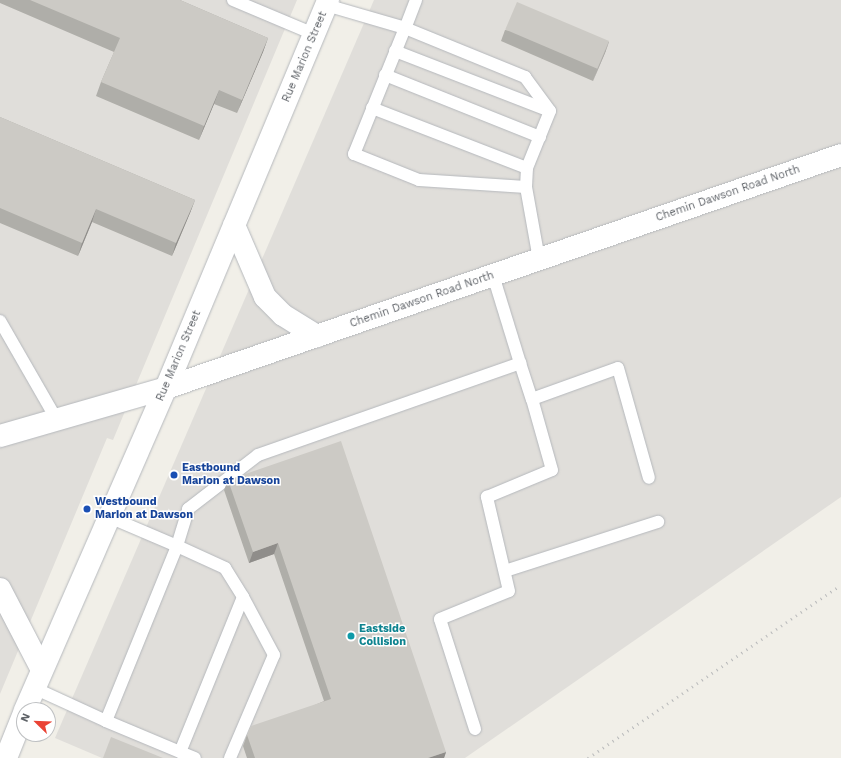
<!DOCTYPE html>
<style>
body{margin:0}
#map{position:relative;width:841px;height:758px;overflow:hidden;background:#f1efe8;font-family:"Work Sans",sans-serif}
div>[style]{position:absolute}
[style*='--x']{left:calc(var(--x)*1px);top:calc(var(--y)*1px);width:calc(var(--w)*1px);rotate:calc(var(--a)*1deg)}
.industrial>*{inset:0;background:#e0deda}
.roads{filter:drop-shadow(0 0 1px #b5b8bc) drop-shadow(0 0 1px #b5b8bc)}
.service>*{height:12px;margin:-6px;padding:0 6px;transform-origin:6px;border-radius:6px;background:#fff}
.tertiary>*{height:22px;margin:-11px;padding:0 11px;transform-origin:11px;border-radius:11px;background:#fff}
.secondary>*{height:22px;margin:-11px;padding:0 11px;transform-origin:11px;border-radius:11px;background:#fff}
.rail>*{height:3px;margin-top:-1.5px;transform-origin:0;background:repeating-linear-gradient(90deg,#b6b7b8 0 1px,transparent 0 6px)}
.wall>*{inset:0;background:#afaea9}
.shaded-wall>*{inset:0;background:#8f8d8a}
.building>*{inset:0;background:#cccac5;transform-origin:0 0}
.dots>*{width:11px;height:11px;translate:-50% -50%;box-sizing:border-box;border:2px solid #fff;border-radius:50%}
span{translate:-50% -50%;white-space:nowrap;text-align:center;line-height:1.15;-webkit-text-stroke:3px #fff;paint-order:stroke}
.street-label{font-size:11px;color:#5f6368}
.transit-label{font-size:11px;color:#164399;font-weight:700}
.left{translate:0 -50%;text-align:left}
.culture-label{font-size:11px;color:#0d838f;font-weight:700}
.north{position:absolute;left:16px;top:702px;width:40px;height:40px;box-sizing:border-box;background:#fff;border:1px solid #bfc1c3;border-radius:50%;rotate:293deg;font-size:11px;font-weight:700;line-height:16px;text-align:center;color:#5f6368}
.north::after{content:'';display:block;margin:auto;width:14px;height:18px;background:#ea4335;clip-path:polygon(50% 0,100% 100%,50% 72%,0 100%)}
</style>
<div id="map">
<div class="industrial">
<div style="clip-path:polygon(0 0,297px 0,113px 440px,107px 438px,0 694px)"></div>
<div style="clip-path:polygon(374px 0,841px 0,841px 497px,465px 758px,102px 758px,55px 738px)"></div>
</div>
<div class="roads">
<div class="service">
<div style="--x:233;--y:0;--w:88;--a:22.8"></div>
<div style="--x:416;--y:0;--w:30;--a:111"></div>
<div style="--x:405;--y:28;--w:130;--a:22.2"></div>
<div style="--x:525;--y:77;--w:42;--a:53.7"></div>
<div style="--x:550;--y:111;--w:61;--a:112"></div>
<div style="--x:527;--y:168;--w:19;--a:93"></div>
<div style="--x:326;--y:5;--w:82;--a:16.2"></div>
<div style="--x:405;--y:28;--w:136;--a:112"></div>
<div style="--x:354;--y:154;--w:70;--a:21.8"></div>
<div style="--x:419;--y:180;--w:107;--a:3.7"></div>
<div style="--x:526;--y:187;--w:73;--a:79.8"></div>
<div style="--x:395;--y:51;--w:166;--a:21.2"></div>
<div style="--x:385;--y:75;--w:167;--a:21.8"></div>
<div style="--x:372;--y:108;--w:166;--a:21.2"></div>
<div style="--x:0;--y:321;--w:114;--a:60.1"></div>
<div style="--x:520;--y:363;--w:38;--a:72"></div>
<div style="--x:532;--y:399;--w:91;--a:-19.8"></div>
<div style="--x:618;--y:368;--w:114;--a:74.3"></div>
<div style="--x:109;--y:517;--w:74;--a:23.1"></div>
<div style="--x:177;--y:546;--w:39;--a:-73"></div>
<div style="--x:188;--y:509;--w:88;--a:-37.6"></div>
<div style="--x:258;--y:455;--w:278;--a:-19.3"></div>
<div style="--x:520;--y:363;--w:92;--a:-107.1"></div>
<div style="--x:505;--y:571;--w:161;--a:-17.8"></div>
<div style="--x:34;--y:688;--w:79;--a:24.6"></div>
<div style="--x:106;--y:721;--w:189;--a:-67.9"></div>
<div style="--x:177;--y:546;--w:53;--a:24.6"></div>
<div style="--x:225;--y:568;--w:34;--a:58"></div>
<div style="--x:243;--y:597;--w:167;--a:112.1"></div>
<div style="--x:180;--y:752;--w:80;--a:-157.3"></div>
<div style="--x:475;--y:729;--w:115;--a:-107.7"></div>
<div style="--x:440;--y:619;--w:74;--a:-22.1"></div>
<div style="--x:509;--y:591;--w:97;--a:-103.2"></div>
<div style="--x:487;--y:497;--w:70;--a:-22.6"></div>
<div style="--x:552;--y:470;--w:74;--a:-105.7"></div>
<div style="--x:180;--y:752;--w:16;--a:22"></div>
<div style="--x:230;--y:758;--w:112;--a:-66.9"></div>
<div style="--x:274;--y:655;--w:66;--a:-118.1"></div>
</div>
<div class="tertiary">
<div style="--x:234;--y:225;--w:78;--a:66.7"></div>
<div style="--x:265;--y:297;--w:25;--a:45"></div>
<div style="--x:283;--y:315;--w:40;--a:32"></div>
<div style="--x:0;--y:436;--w:173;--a:-16.1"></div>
<div style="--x:166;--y:388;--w:714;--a:-19.04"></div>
<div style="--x:0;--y:589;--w:91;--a:62.6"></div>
</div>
<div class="secondary">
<div style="--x:25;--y:710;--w:352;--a:-66.4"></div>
<div style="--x:166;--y:388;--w:420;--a:-67.3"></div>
<div style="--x:6;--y:758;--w:48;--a:-68.2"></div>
</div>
</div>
<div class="rail">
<div style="--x:588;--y:758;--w:306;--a:-34.4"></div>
</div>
<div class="wall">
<div style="clip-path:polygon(0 0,180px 0,268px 38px,263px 52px,237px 113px,214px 104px,199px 140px,96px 96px,101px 82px,114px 52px,0 3px)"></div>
<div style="clip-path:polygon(505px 30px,609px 42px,593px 81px,501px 41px)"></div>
<div style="clip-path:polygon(0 117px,195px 200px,190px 213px,172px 256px,92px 222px,78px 256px,0 223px)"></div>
<div style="clip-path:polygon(228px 480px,446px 752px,444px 758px,247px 758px,243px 746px,247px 735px,324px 701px,274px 554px,249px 563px,224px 490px)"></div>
</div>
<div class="shaded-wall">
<div style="clip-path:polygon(268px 38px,263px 52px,237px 113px,242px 100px)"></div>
<div style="clip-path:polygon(609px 42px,605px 53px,593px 81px,597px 71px)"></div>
<div style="clip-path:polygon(219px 90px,214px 104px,199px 140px,204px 126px)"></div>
<div style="clip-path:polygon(195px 200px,190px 213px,172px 256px,176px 243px)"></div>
<div style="clip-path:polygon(96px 209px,92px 222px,78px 256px,82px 243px)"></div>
<div style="clip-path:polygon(278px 543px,274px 554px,249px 563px,253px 552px)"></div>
<div style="clip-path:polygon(446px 752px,444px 758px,428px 758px)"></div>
</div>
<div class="building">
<div style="clip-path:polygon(30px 0,180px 0,268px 38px,242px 100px,219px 90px,204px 126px,101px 82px,120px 38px)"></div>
<div style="left:517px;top:2px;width:100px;height:30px;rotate:23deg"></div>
<div style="clip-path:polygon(0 117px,195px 200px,176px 243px,96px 209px,82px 243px,0 208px)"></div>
<div style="clip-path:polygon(341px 441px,446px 752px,428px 758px,255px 758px,247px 735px,251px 726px,331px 699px,278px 543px,253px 552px,228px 480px)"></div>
<div style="clip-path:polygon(111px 737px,163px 758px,103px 758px)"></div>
</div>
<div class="dots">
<div style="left:174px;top:475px;background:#1a4fb4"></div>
<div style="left:87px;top:509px;background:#1a4fb4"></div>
<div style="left:351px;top:636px;background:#0f9aa8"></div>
</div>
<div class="street-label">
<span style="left:305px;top:57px;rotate:-67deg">Rue Marion Street</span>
<span style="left:728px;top:194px;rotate:-19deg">Chemin Dawson Road North</span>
<span style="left:422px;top:300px;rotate:-19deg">Chemin Dawson Road North</span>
<span style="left:179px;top:356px;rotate:-67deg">Rue Marion Street</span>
</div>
<div class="transit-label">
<span class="left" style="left:182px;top:475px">Eastbound<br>Marion at Dawson</span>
<span class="left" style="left:95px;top:509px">Westbound<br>Marion at Dawson</span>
</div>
<div class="culture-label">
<span class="left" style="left:359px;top:636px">Eastside<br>Collision</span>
</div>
<div class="north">N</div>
</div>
